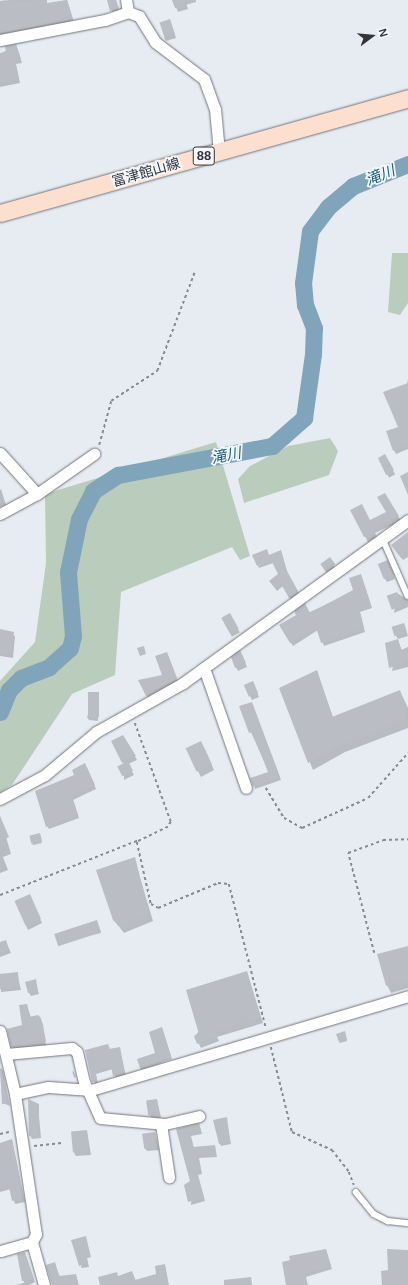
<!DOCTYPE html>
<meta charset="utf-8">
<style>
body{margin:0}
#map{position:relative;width:408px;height:1285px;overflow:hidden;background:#e7ecf2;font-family:Arial,"Noto Sans JP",sans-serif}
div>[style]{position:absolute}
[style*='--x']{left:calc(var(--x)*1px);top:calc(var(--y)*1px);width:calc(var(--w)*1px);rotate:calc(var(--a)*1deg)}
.green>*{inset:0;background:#bacdbc}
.shadow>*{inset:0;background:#0003;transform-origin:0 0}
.river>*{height:17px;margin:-8.5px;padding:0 8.5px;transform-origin:8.5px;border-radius:8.5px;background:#80a5ba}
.building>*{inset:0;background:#babec4;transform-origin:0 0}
.path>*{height:1.5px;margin-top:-0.75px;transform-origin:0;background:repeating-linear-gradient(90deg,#878a8f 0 3px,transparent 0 6px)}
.roads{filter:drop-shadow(0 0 1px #71757b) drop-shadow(0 0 1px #71757b)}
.lane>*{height:5.5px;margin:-2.75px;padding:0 2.75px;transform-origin:2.75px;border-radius:2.75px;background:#fff}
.street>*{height:11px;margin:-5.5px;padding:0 5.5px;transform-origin:5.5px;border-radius:5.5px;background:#fff}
.primary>*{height:17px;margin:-8.5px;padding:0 8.5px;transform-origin:8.5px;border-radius:8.5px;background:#fddfcf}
span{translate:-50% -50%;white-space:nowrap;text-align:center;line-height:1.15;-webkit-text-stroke:3.5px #f5f9fe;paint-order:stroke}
.shield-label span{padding:1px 3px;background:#f5f9fe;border:1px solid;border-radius:3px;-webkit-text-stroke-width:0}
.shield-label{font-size:13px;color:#333437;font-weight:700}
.street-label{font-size:14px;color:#333437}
.water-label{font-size:15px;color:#175a78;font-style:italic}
.north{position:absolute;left:352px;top:16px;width:40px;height:40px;-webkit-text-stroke:3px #f5f9fe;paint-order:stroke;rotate:74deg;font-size:11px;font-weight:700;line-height:16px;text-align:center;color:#333437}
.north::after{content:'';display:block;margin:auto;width:14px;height:18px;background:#333437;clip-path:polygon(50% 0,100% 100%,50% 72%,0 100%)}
</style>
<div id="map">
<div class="green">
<div style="clip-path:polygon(392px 253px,408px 253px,408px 303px,400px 315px,388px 312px)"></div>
<div style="clip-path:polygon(330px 438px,338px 451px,329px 475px,244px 503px,238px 479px,250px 466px,288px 446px)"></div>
<div style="clip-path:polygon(216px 442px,250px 556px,240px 560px,232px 547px,121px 592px,115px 675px,72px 694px,12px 785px,0 793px,0 681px,35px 642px,46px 563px,45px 494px)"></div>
</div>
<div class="shadow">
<div style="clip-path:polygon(9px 0,47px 0,47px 4px,67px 0,74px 23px,0 38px,0 2px)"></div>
<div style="clip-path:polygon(108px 0,116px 0,120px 12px,113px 14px)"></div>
<div style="clip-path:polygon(173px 0,185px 0,188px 9px,178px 12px)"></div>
<div style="clip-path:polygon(170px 20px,176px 38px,166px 41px,164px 37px)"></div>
<div style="clip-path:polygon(16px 45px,22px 63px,16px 64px,20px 83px,0 87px,0 54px)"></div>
<div style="clip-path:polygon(408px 379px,408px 449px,396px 454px,394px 450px)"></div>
<div style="left:385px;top:456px;width:21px;height:7px;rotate:61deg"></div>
<div style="clip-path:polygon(1px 489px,6px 505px,0 507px,0 490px)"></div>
<div style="clip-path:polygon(385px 494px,401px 521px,375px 533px,377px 537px,368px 542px,352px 511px,370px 521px,387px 513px)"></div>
<div style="clip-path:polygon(408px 533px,408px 557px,403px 560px,394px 548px)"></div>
<div style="clip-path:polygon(281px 551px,288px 575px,299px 594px,291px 600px,283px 586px,277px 591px,272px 584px,279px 575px,273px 563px,259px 568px,258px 566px)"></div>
<div style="left:330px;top:559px;width:12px;height:10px;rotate:59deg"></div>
<div style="clip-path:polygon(389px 564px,395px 579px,387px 582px,385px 579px)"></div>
<div style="clip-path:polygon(361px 575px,372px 608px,360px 612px,365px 632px,324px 646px,318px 630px,293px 646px,280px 626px,355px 591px)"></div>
<div style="clip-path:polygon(397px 593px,408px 600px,408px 607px,394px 613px)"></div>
<div style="left:230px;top:614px;width:21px;height:9px;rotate:62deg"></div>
<div style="clip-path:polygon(404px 624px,408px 636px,398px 639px,396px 636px)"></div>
<div style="clip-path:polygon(0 631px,15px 636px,13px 658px,0 656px)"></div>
<div style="clip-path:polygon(398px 640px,402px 651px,408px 648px,408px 667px,392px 671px)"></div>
<div style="clip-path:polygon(242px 655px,247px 667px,238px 671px,236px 667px)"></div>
<div style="clip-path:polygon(168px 656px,178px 681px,148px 698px,139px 681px,163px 676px)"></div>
<div style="clip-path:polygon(317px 671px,333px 717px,400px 691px,408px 708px,408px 728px,345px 752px,313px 770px,280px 688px)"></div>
<div style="clip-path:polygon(245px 685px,254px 685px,259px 697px,252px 700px)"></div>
<div style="clip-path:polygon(98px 693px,98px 721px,89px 720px,87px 717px)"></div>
<div style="clip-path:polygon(240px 707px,253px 707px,281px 780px,255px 789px,254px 786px,269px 773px)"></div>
<div style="clip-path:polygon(123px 736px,137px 760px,128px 764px,134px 775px,124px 780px,124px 764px,113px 741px)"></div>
<div style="clip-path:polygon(204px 747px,214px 770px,201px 777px,198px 771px)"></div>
<div style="clip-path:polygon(87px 768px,96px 789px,73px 800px,79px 818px,49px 829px,47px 826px,76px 775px)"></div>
<div style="clip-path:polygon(0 816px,11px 854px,3px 857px,8px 870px,0 873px)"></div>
<div style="clip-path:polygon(40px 835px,42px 843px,33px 845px,32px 844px)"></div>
<div style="clip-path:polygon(134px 858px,153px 921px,124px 933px,113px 919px)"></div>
<div style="clip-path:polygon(31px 898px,42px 923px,28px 930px,15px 901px)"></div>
<div style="clip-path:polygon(97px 921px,101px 933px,57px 943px)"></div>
<div style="clip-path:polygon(6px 942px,11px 953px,0 957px,0 943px)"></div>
<div style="clip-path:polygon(408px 947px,408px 988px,391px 993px,387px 985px)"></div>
<div style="clip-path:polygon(17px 973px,21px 990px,1px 992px,0 975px)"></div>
<div style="clip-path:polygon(247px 973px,263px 1023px,217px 1037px,219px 1041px,201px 1048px,195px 1036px)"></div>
<div style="clip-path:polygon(35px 981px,39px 994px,31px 996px,29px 993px)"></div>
<div style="clip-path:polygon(27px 1005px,31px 1018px,40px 1019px,43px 1024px,46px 1046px,15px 1051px,12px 1046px,23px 1026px)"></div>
<div style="clip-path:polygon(162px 1028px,172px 1059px,142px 1070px,140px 1068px,156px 1053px)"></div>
<div style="clip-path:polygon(345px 1034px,347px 1041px,340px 1043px,339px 1042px)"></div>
<div style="clip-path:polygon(119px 1048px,126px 1076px,116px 1079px,113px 1069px,96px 1074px,98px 1084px,95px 1085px,87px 1051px)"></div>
<div style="clip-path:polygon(0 1068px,3px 1071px,10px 1106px,3px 1103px)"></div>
<div style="clip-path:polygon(72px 1071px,74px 1072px,76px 1078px,74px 1077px)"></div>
<div style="left:157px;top:1100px;width:18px;height:10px;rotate:77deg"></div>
<div style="clip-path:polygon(38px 1105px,41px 1138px,32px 1139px,30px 1135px)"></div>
<div style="clip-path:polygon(226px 1118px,231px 1144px,221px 1146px,220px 1143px)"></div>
<div style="clip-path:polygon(199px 1124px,202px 1134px,191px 1136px,194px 1148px,215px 1146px,217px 1157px,199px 1158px,202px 1174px,198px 1175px,205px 1201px,191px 1205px,192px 1182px,177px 1129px)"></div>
<div style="clip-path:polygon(87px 1131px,91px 1155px,76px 1156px,74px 1153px)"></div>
<div style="clip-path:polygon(155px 1133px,159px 1150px,147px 1151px,145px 1148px)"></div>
<div style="clip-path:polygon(12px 1140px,25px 1202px,15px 1204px,11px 1189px,0 1192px,0 1144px)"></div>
<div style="clip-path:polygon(86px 1238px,91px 1257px,87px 1258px,89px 1267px,81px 1268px)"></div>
<div style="clip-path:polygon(326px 1250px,332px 1269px,306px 1277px,308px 1285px,294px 1285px)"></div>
<div style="clip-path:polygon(18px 1255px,26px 1257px,35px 1282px,29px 1285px,15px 1285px,24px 1283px)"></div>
<div style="clip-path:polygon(55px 1264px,60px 1277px,76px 1275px,79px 1285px,52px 1285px)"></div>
<div style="clip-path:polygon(165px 1265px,169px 1285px,99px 1285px,132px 1272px,136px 1281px,157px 1275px)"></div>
</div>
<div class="river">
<div style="--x:0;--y:712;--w:24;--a:-68"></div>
<div style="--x:9;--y:690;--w:17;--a:-45"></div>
<div style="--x:21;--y:678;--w:30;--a:-21"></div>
<div style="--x:49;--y:667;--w:28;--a:-42"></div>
<div style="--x:70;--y:648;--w:12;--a:-76"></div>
<div style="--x:73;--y:636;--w:64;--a:-94.5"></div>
<div style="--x:68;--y:572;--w:54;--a:-78.3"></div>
<div style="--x:79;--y:519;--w:31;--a:-63"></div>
<div style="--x:93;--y:491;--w:30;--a:-33"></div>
<div style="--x:118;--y:475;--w:157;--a:-10.7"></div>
<div style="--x:272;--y:446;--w:43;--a:-41.2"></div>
<div style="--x:304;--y:418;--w:65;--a:-82"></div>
<div style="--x:313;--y:354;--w:26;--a:-88"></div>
<div style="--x:314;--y:328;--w:25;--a:-111"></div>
<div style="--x:305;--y:305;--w:22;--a:-95"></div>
<div style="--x:303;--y:283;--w:52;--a:-82.3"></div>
<div style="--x:310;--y:231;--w:30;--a:-53"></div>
<div style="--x:328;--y:207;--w:33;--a:-40"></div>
<div style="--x:353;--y:186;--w:59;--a:-21.8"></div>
</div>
<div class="building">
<div style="clip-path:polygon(6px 0,7px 3px,46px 0,47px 3px,67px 0,73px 19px,0 33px,0 1px)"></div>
<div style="clip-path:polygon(107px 0,116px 0,118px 8px,110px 11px)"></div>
<div style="clip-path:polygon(172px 0,196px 0,196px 2px,175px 8px)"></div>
<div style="left:170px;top:19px;width:16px;height:11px;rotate:72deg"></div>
<div style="clip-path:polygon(16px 44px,21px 59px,15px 61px,19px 79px,0 83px,0 53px,6px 52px,5px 46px)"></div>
<div style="clip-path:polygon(408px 383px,408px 445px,393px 451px,386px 431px,398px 427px,383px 392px)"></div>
<div style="clip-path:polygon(385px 454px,394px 470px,386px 475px,378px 458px)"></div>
<div style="clip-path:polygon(408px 472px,408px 495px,400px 476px)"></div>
<div style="clip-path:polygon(385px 493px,399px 516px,373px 528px,375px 532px,364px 537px,350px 510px,362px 504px,370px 520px,386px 512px,377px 497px)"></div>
<div style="clip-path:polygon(408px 532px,408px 552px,401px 558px,391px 545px)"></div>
<div style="clip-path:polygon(267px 549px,269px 555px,281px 550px,287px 571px,298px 591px,289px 598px,281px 584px,275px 588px,269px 581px,278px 574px,271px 560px,257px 566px,252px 555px)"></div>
<div style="left:330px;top:557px;width:9px;height:12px;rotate:54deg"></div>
<div style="left:388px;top:560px;width:16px;height:11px;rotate:68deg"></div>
<div style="clip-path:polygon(361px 574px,371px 605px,359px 609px,364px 628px,321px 643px,316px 627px,290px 643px,279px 625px,296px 615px,294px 611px,305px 603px,310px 613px,353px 590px,349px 578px)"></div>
<div style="left:397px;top:592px;width:15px;height:11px;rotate:70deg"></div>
<div style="left:230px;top:613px;width:18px;height:10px;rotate:61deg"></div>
<div style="left:404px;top:623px;width:10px;height:13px;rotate:73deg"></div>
<div style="clip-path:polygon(0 629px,14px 632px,11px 655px,0 653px)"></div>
<div style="clip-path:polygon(398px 639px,401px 650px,408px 647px,408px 657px,405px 663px,389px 668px,385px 643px)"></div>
<div style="clip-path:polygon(144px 646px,146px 654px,140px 656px,137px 648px)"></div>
<div style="clip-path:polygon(240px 650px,246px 663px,235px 668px,231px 657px)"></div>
<div style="clip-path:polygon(167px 652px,177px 678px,146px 696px,138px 680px,162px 675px,155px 656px)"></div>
<div style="clip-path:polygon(317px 670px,332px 717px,400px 690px,408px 719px,341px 745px,308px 763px,279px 688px)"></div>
<div style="left:253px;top:681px;width:13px;height:10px;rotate:67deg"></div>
<div style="left:88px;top:692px;width:11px;height:25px"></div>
<div style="clip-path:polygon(252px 702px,280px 777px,253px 786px,250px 778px,268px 772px,253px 732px,249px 733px,239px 706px)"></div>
<div style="clip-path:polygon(123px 735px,136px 756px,122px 763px,111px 741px)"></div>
<div style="left:201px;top:741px;width:26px;height:17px;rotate:65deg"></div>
<div style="left:128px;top:761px;width:11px;height:12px;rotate:63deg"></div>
<div style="clip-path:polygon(85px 763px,95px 785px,72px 796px,78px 815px,46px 827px,35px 791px,74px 775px,72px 770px)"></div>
<div style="clip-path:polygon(0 816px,9px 837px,0 841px)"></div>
<div style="left:40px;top:833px;width:8px;height:11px;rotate:76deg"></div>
<div style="clip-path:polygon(135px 857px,149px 914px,119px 926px,113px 920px,96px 870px)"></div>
<div style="left:30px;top:894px;width:27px;height:17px;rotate:66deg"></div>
<div style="left:97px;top:920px;width:13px;height:45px;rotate:72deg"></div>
<div style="clip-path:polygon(6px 940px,9px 950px,0 953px,0 942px)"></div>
<div style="clip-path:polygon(408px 946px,408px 979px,386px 986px,377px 954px)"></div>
<div style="clip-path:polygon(247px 971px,261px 1018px,215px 1032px,217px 1036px,197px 1044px,194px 1036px,199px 1034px,186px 990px)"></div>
<div style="clip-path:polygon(18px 972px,19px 986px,0 989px,0 974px)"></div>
<div style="clip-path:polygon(36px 979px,38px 991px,28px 993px,25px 982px)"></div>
<div style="clip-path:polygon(27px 1004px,29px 1017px,38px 1015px,41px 1018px,46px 1041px,11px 1047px,7px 1029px,22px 1025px,19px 1005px)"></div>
<div style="clip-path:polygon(162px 1027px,171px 1056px,140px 1068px,137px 1059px,155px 1053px,149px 1032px)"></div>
<div style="clip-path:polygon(345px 1031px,347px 1040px,339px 1042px,336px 1034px)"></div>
<div style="clip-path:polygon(108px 1044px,110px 1049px,120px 1047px,125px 1073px,113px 1076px,111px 1066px,95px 1071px,97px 1081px,92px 1082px,85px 1050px)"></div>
<div style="clip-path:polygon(0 1069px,2px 1069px,9px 1103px,2px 1104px)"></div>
<div style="clip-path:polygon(28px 1099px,39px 1104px,39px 1136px,29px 1136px)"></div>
<div style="left:157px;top:1099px;width:15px;height:11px;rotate:82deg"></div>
<div style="clip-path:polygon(227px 1117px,230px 1141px,219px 1144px,213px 1120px)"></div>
<div style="clip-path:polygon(199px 1123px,201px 1130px,190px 1133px,193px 1147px,215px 1145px,216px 1154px,197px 1155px,201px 1171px,197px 1172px,204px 1198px,188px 1202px,184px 1185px,190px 1181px,176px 1129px)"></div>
<div style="left:87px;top:1130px;width:21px;height:16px;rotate:85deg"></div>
<div style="left:155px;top:1132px;width:15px;height:13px;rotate:82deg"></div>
<div style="clip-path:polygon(12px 1139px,24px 1199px,12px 1201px,9px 1187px,0 1189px,0 1143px)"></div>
<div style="clip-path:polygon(86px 1236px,90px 1254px,86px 1255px,88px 1263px,79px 1266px,71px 1240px)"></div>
<div style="clip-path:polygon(326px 1249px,331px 1266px,305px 1273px,307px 1285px,286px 1285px,282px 1262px,290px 1260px,289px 1256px)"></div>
<div style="clip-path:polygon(387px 1249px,408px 1250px,408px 1285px,382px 1285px,381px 1271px,388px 1270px)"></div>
<div style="clip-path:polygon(25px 1252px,34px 1279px,22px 1281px,17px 1254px)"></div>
<div style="clip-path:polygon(55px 1262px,59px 1276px,76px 1274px,78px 1285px,52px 1285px,46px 1265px)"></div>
<div style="clip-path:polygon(165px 1264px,168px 1285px,100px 1285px,98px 1277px,117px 1272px,118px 1276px,132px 1271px,135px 1280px,156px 1274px,155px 1266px)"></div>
<div style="clip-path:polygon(251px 1277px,252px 1285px,224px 1285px,224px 1280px)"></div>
</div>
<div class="path">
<div style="--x:99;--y:445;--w:46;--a:-74.7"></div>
<div style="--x:111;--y:401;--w:55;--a:-33.1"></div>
<div style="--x:157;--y:371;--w:107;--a:-69.2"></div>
<div style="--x:135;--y:723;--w:105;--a:70"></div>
<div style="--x:171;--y:822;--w:6;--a:121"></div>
<div style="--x:168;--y:827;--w:34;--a:154"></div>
<div style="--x:137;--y:842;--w:64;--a:77.3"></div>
<div style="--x:151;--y:904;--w:8;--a:30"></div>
<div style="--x:158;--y:908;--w:65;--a:-22.6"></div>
<div style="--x:218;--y:883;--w:11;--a:5"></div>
<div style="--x:229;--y:884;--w:149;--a:75.6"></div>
<div style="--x:266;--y:788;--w:35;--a:59"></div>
<div style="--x:284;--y:818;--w:21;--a:29"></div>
<div style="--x:302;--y:828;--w:72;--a:-24.4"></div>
<div style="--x:368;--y:798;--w:60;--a:-48.4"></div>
<div style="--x:0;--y:895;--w:149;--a:-21.6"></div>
<div style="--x:374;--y:953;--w:103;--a:-104.6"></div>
<div style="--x:348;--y:853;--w:37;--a:-20"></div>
<div style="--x:383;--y:840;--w:25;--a:-2"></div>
<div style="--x:271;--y:1047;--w:88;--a:76.1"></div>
<div style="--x:292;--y:1132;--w:44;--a:24.2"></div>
<div style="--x:332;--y:1150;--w:28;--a:52"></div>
<div style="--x:349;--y:1172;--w:14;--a:69"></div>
<div style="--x:0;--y:1134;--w:9;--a:-13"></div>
<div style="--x:34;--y:1146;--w:30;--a:-6"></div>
</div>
<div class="roads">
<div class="lane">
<div style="--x:383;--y:539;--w:62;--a:66.3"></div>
<div style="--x:356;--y:1192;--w:28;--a:51"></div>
<div style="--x:374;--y:1214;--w:16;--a:27"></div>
<div style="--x:388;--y:1221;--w:20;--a:6"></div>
</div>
<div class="street">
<div style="--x:128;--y:12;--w:12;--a:20"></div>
<div style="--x:139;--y:16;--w:31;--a:58"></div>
<div style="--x:155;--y:42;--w:61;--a:37.1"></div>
<div style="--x:204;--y:79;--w:32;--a:70"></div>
<div style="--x:215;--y:109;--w:43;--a:84.7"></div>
<div style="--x:0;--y:40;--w:107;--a:-10.8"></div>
<div style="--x:105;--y:20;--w:24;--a:-19"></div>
<div style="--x:128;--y:12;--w:12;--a:-99"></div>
<div style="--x:0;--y:453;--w:55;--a:47.9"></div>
<div style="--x:0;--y:514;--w:42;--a:-28.4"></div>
<div style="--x:37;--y:494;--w:70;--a:-35.1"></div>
<div style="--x:204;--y:668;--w:127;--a:70.7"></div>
<div style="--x:0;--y:799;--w:51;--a:-28.1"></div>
<div style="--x:45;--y:775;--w:67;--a:-40.1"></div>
<div style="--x:96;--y:732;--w:100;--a:-29.4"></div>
<div style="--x:183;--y:683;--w:278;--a:-35.9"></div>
<div style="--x:0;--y:1031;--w:65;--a:76.6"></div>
<div style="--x:15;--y:1094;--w:142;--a:81.5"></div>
<div style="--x:36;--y:1234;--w:9;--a:117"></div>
<div style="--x:32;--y:1242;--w:33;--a:164"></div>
<div style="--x:6;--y:1054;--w:66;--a:-5.2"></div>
<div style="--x:72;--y:1048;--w:6;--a:39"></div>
<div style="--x:77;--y:1052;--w:31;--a:77"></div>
<div style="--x:84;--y:1082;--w:39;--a:66"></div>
<div style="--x:100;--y:1118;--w:65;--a:5.3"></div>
<div style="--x:165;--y:1124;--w:35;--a:-13"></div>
<div style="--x:15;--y:1094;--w:34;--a:-12"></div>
<div style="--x:48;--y:1087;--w:43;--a:4"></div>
<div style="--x:91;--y:1090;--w:331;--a:-16.5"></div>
<div style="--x:161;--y:1124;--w:54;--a:81.4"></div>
<div style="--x:32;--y:1242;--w:45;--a:74.4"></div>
</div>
<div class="primary">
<div style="--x:0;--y:213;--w:424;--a:-15.7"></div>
</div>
</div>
<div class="shield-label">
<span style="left:204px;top:156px">88</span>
</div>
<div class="street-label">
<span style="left:146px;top:172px;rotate:-16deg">富津館山線</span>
</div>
<div class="water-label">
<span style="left:380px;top:175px;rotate:-22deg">滝川</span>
<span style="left:226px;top:455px;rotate:-11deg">滝川</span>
</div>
<div class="north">N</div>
</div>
